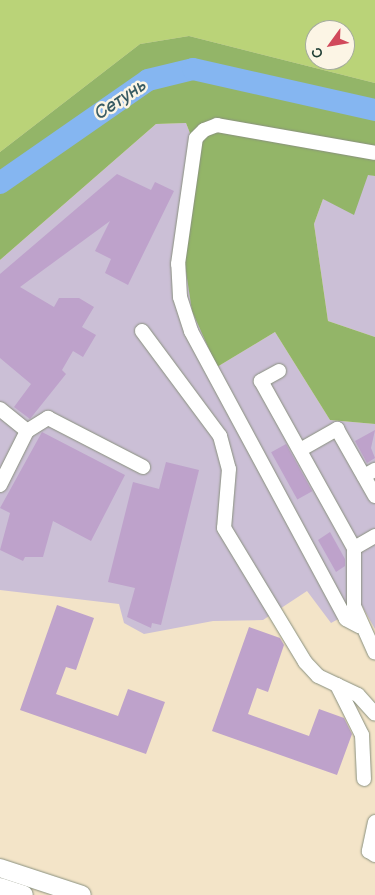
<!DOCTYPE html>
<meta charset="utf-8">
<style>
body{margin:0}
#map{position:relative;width:375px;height:895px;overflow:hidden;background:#f3e4c8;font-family:"Balsamiq Sans",sans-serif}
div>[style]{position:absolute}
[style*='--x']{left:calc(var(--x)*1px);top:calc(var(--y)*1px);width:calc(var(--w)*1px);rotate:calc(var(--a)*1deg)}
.industrial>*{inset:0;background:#cbbfd6}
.green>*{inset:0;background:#bad378}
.forest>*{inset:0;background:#93b568}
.river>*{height:22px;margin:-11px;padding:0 11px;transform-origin:11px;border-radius:11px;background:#85b6f1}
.building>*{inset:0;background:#bea2cb;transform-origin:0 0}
.roads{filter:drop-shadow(0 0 1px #89907e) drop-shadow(0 0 1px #89907e)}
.minor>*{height:14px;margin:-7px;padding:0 7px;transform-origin:7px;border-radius:7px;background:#fff}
.major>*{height:18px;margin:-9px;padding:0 9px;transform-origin:9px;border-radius:9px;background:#fff}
span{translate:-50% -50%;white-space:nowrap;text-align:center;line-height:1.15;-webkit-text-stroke:5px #fcf5e5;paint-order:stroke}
.water-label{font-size:18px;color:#385b63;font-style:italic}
.north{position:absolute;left:305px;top:20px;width:50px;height:50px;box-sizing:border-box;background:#fcf5e5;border:1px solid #a4ab9e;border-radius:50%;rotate:238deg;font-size:14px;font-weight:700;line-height:20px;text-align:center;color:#1f3d34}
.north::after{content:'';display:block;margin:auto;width:18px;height:22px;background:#d1495b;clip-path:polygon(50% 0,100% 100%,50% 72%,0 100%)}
</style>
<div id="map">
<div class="industrial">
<div style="clip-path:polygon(186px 123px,199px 156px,217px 367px,275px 332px,330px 420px,375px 424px,375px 629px,362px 606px,331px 623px,307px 591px,263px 620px,213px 621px,144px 634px,124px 623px,119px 604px,0 590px,0 260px,156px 124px)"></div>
<div style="clip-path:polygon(368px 174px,375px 176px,375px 337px,328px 321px,314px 224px,323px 199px)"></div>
</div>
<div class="green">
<div style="clip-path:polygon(evenodd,0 0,375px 0,375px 83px,189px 36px,140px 44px,0 152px,0 0,315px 30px,345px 30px,345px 60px,315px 60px,315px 30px)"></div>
</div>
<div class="forest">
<div style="clip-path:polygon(189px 36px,375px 83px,375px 176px,368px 175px,354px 215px,323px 199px,314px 224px,328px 321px,375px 337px,375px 424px,330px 420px,275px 332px,217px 367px,192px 311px,184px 258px,199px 156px,186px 123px,156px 124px,0 260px,0 152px,140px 44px)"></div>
</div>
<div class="river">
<div style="--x:0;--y:183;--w:180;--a:-34.8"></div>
<div style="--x:148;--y:80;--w:46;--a:-13.7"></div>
<div style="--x:193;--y:69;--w:187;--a:12.7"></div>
</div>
<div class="building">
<div style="clip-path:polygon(117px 174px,151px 190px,155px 182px,174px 191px,128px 285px,105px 273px,111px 259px,95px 251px,110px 221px,20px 287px,54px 307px,59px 298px,79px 298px,94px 307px,82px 327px,96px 335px,83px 357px,73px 351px,62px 370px,66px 374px,30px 419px,14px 407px,31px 384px,0 358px,0 274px)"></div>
<div style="clip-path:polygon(375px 430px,371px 448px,375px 458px,367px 463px,355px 441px)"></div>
<div style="clip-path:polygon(42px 432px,125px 475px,91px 541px,53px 521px,43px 557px,25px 557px,23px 561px,0 550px,10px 513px,0 508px)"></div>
<div style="left:286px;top:444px;width:54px;height:17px;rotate:61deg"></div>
<div style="clip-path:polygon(166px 462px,199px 470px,161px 625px,152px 623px,151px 628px,127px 617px,135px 588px,108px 582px,133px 482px,159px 489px)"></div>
<div style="clip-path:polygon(330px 532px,345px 559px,345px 566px,336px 572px,318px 540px)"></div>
<div style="clip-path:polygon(57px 605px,94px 618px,76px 670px,66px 667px,56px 694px,118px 716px,128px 689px,165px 702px,146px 754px,20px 710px)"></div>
<div style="clip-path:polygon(249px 627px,280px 638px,284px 645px,268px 692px,257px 688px,248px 714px,309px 736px,319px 709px,344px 718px,352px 734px,337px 775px,212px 731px)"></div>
</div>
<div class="roads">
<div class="minor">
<div style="--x:142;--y:331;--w:131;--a:53.4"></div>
<div style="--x:220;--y:436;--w:34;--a:75"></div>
<div style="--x:229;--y:469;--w:59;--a:94.8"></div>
<div style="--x:224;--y:528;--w:157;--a:58.8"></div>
<div style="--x:305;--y:662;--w:19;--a:47"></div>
<div style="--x:318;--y:676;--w:44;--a:25.4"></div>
<div style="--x:358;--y:695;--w:25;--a:48"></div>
<div style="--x:279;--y:371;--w:21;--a:151"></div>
<div style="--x:261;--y:381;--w:191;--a:60.9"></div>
<div style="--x:0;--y:409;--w:35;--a:39"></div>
<div style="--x:300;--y:450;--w:43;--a:-29.6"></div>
<div style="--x:337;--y:429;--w:77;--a:60.4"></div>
<div style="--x:364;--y:476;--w:13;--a:-29"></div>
<div style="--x:0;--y:485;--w:60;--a:-63.4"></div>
<div style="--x:27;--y:431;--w:25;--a:-32"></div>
<div style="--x:48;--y:418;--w:107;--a:27.3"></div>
<div style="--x:375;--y:536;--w:24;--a:150"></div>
<div style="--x:354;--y:548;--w:58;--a:90"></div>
<div style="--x:354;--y:606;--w:51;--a:65.9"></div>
<div style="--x:359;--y:626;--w:15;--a:-152"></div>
<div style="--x:346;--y:619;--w:327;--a:-118.3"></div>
<div style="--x:191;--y:331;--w:36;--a:-108"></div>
<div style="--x:180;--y:297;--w:33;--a:-93"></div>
<div style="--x:178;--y:264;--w:127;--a:-81.9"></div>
<div style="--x:196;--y:138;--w:11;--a:-45"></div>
<div style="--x:204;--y:130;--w:14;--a:-21"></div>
<div style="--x:217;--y:125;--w:160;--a:10"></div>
<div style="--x:337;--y:685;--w:56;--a:63.4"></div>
<div style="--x:362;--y:735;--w:44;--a:87.4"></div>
<div style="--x:375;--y:822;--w:30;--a:102"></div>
<div style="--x:369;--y:851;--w:7;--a:34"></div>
</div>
<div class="major">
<div style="--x:0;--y:868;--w:86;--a:18.2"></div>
<div style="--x:0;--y:887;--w:25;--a:18"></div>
</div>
</div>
<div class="water-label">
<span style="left:121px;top:100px;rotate:-34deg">Сетунь</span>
</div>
<div class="north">С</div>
</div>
